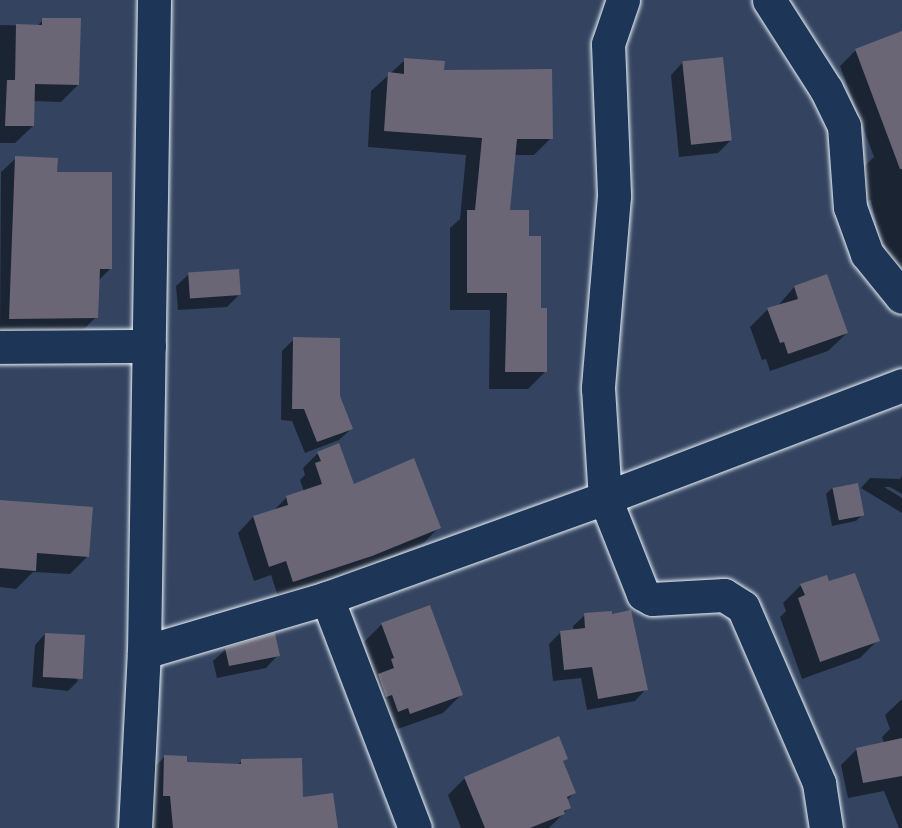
<!DOCTYPE html>
<style>
body{margin:0}
#map{position:relative;width:902px;height:828px;overflow:hidden;background:#344460;font-family:Sriracha,sans-serif}
div>[style]{position:absolute}
[style*='--x']{left:calc(var(--x)*1px);top:calc(var(--y)*1px);width:calc(var(--w)*1px);rotate:calc(var(--a)*1deg)}
.shadow>*{inset:0;background:#0007}
.building>*{inset:0;background:#6a6675;transform-origin:0 0}
.roads{filter:drop-shadow(0 0 2px #e8f1f8) drop-shadow(0 0 2px #e8f1f8)}
.minor>*{height:33px;margin:-16.5px;padding:0 16.5px;transform-origin:16.5px;border-radius:16.5px;background:#1d3557}
span{translate:-50% -50%;white-space:nowrap;text-align:center;line-height:1.15;-webkit-text-stroke:5px #1d3557;paint-order:stroke}
</style>
<div id="map">
<div class="shadow">
<div style="clip-path:polygon(43px 20px,78px 85px,61px 102px,33px 101px,33px 126px,15px 143px,0 143px,0 25px,37px 26px)"></div>
<div style="clip-path:polygon(902px 33px,902px 272px,901px 267px,890px 269px,885px 245px,881px 246px,871px 200px,865px 201px,857px 173px,874px 157px,840px 66px,856px 50px)"></div>
<div style="clip-path:polygon(405px 60px,442px 72px,551px 138px,534px 155px,514px 155px,509px 211px,527px 238px,545px 372px,528px 389px,489px 389px,490px 310px,450px 310px,450px 228px,460px 219px,466px 155px,368px 147px,371px 91px)"></div>
<div style="clip-path:polygon(683px 62px,730px 141px,718px 153px,679px 157px,671px 75px)"></div>
<div style="clip-path:polygon(16px 158px,56px 173px,111px 268px,98px 281px,96px 317px,81px 332px,0 333px,1px 172px)"></div>
<div style="clip-path:polygon(189px 274px,239px 295px,227px 307px,178px 310px,176px 286px)"></div>
<div style="clip-path:polygon(794px 287px,847px 333px,828px 351px,770px 371px,766px 359px,762px 360px,750px 327px,768px 309px,777px 307px)"></div>
<div style="clip-path:polygon(294px 339px,338px 397px,351px 429px,339px 440px,305px 453px,292px 421px,281px 420px,282px 351px)"></div>
<div style="clip-path:polygon(318px 453px,353px 486px,439px 527px,424px 543px,355px 571px,278px 596px,271px 575px,254px 581px,238px 533px,253px 517px,273px 511px,287px 497px,304px 491px,300px 480px,305px 475px,303px 468px)"></div>
<div style="clip-path:polygon(902px 476px,902px 494px,890px 487px,884px 487px,902px 498px,902px 513px,861px 488px,870px 478px,900px 479px)"></div>
<div style="clip-path:polygon(832px 488px,862px 515px,856px 521px,832px 526px,826px 494px)"></div>
<div style="clip-path:polygon(0 502px,88px 556px,70px 574px,33px 572px,16px 589px,0 587px)"></div>
<div style="clip-path:polygon(828px 583px,878px 640px,860px 658px,802px 679px,780px 617px,786px 611px,783px 603px,801px 585px)"></div>
<div style="clip-path:polygon(585px 615px,646px 689px,635px 701px,587px 710px,581px 678px,553px 681px,549px 644px,561px 632px,574px 631px,573px 626px)"></div>
<div style="clip-path:polygon(382px 624px,461px 695px,443px 713px,392px 731px,364px 642px)"></div>
<div style="clip-path:polygon(45px 634px,78px 681px,68px 691px,32px 687px,35px 645px)"></div>
<div style="clip-path:polygon(226px 649px,278px 655px,266px 668px,217px 678px,213px 661px)"></div>
<div style="clip-path:polygon(902px 699px,902px 828px,899px 828px,884px 791px,848px 798px,841px 765px,857px 749px,884px 743px,882px 737px,890px 729px,885px 715px)"></div>
<div style="clip-path:polygon(165px 756px,186px 764px,237px 765px,242px 761px,301px 799px,336px 828px,150px 828px,153px 769px)"></div>
<div style="clip-path:polygon(566px 758px,562px 762px,574px 793px,567px 800px,570px 807px,549px 828px,461px 828px,448px 795px,465px 778px)"></div>
</div>
<div class="building">
<div style="clip-path:polygon(42px 18px,81px 18px,79px 85px,35px 84px,34px 126px,5px 126px,7px 80px,15px 80px,16px 24px,42px 25px)"></div>
<div style="clip-path:polygon(902px 31px,902px 169px,900px 169px,855px 49px)"></div>
<div style="left:723px;top:57px;width:84px;height:41px;rotate:84deg"></div>
<div style="clip-path:polygon(404px 58px,445px 61px,444px 70px,552px 69px,553px 139px,517px 139px,510px 210px,529px 210px,529px 236px,541px 236px,541px 308px,547px 308px,547px 372px,505px 372px,507px 293px,467px 293px,467px 210px,475px 210px,482px 138px,384px 131px,388px 72px,404px 74px)"></div>
<div style="clip-path:polygon(15px 156px,58px 158px,57px 172px,112px 172px,112px 269px,100px 269px,98px 318px,9px 319px)"></div>
<div style="left:239px;top:269px;width:26px;height:51px;rotate:86deg"></div>
<div style="clip-path:polygon(827px 274px,848px 333px,788px 354px,784px 342px,780px 343px,767px 308px,798px 299px,794px 286px)"></div>
<div style="clip-path:polygon(293px 337px,340px 338px,340px 396px,353px 429px,317px 442px,304px 409px,292px 409px)"></div>
<div style="clip-path:polygon(339px 443px,354px 484px,414px 458px,441px 528px,372px 556px,293px 582px,286px 561px,269px 567px,253px 516px,288px 505px,286px 496px,322px 484px,315px 463px,321px 461px,317px 452px)"></div>
<div style="left:858px;top:483px;width:33px;height:26px;rotate:79deg"></div>
<div style="clip-path:polygon(0 500px,93px 507px,89px 557px,37px 553px,36px 571px,0 568px)"></div>
<div style="clip-path:polygon(855px 573px,880px 641px,820px 662px,798px 598px,805px 595px,800px 584px,827px 575px,829px 581px)"></div>
<div style="clip-path:polygon(430px 605px,463px 695px,410px 714px,408px 708px,398px 712px,392px 695px,386px 697px,378px 674px,394px 668px,391px 659px,394px 658px,381px 623px)"></div>
<div style="clip-path:polygon(631px 610px,648px 690px,598px 699px,592px 667px,564px 670px,560px 631px,585px 628px,584px 613px,612px 611px,612px 614px)"></div>
<div style="left:45px;top:633px;width:40px;height:44px;rotate:3deg"></div>
<div style="clip-path:polygon(275px 633px,280px 656px,229px 666px,225px 648px)"></div>
<div style="clip-path:polygon(559px 736px,568px 759px,563px 761px,576px 793px,567px 797px,571px 808px,564px 811px,565px 814px,530px 828px,485px 828px,464px 777px)"></div>
<div style="clip-path:polygon(902px 738px,902px 776px,863px 783px,856px 748px)"></div>
<div style="clip-path:polygon(164px 755px,187px 756px,187px 762px,241px 764px,241px 759px,302px 758px,303px 797px,333px 793px,338px 828px,173px 828px,170px 796px,163px 796px)"></div>
</div>
<div class="roads">
<div class="minor">
<div style="--x:623;--y:0;--w:46;--a:108.8"></div>
<div style="--x:608;--y:44;--w:152;--a:87.7"></div>
<div style="--x:614;--y:196;--w:193;--a:94.8"></div>
<div style="--x:598;--y:388;--w:110;--a:86.4"></div>
<div style="--x:605;--y:498;--w:103;--a:68.4"></div>
<div style="--x:643;--y:594;--w:10;--a:29"></div>
<div style="--x:652;--y:599;--w:72;--a:-3.2"></div>
<div style="--x:724;--y:595;--w:22;--a:32"></div>
<div style="--x:743;--y:607;--w:192;--a:66.6"></div>
<div style="--x:819;--y:783;--w:46;--a:81.2"></div>
<div style="--x:769;--y:0;--w:106;--a:57.4"></div>
<div style="--x:826;--y:89;--w:41;--a:64.1"></div>
<div style="--x:844;--y:126;--w:81;--a:85.8"></div>
<div style="--x:850;--y:207;--w:50;--a:70.1"></div>
<div style="--x:867;--y:254;--w:55;--a:50.9"></div>
<div style="--x:0;--y:347;--w:149;--a:-0.4"></div>
<div style="--x:327;--y:598;--w:246;--a:69.1"></div>
<div style="--x:144;--y:652;--w:191;--a:-16.4"></div>
<div style="--x:327;--y:598;--w:295;--a:-19.8"></div>
<div style="--x:605;--y:498;--w:318;--a:-20.8"></div>
<div style="--x:135;--y:828;--w:176;--a:-87.1"></div>
<div style="--x:144;--y:652;--w:652;--a:-89.12"></div>
</div>
</div>
</div>
